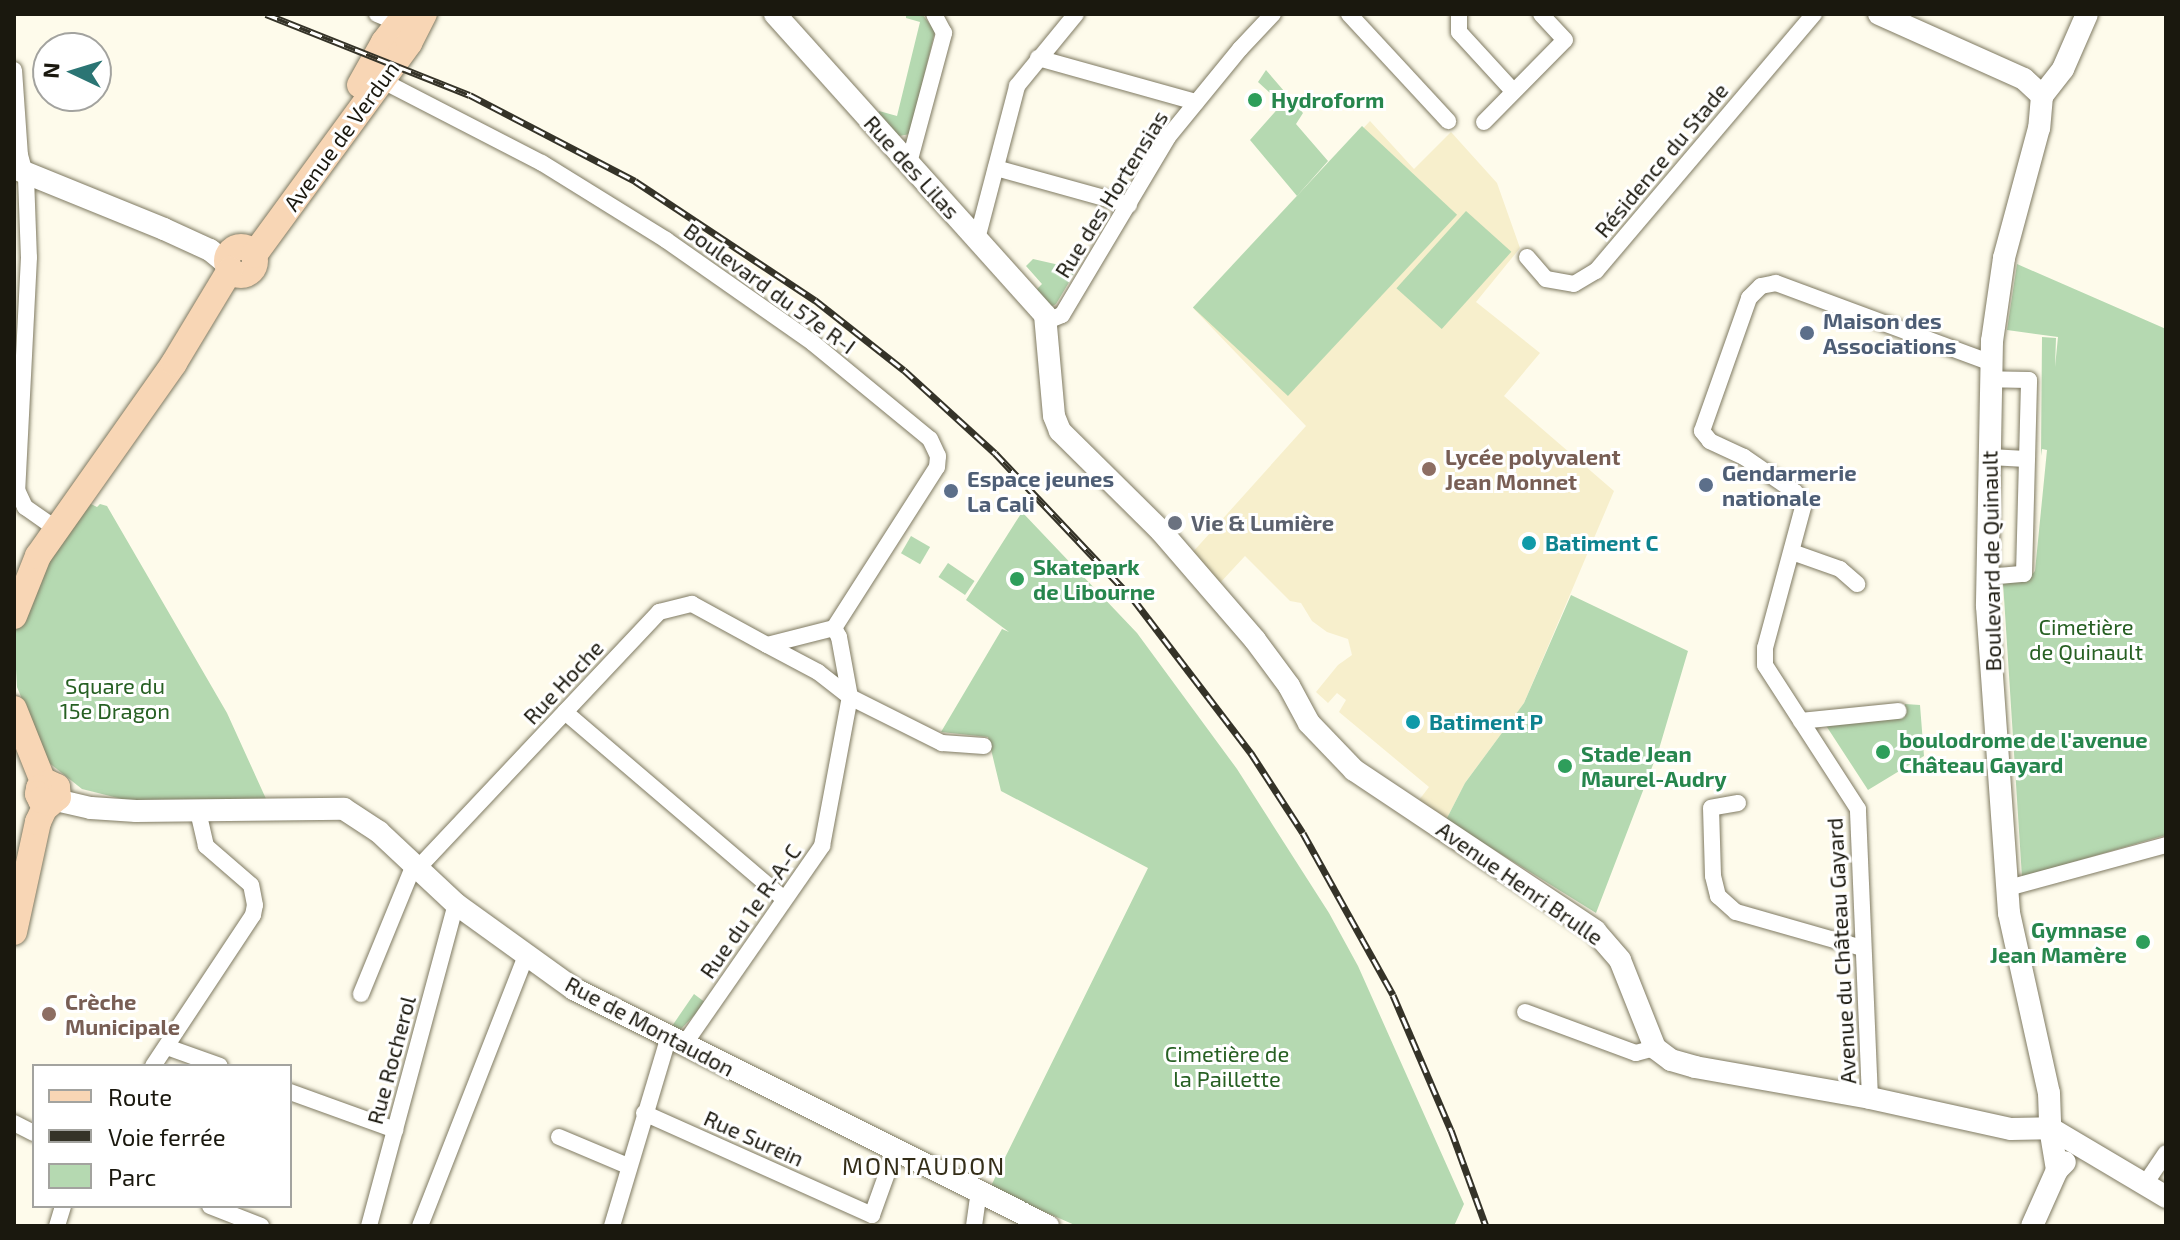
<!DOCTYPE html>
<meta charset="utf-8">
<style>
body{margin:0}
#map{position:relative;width:2180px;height:1240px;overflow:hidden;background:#fefbeb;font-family:"Exo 2",sans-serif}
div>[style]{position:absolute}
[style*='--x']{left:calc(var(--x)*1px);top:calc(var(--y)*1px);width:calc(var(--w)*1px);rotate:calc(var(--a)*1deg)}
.built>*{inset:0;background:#f7efcc}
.green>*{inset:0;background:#b5d9b1;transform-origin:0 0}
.roads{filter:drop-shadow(0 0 2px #7f7a62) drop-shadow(0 0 2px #7f7a62)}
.street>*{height:16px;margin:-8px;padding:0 8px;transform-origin:8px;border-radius:8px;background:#fff}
.secondary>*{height:22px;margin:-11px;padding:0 11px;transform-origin:11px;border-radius:11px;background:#fff}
.primary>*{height:26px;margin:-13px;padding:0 13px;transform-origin:13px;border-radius:13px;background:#f8d6b5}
.primary>.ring{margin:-13px;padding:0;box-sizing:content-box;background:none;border:26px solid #f8d6b5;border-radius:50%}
.rail>*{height:7px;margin-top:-3.5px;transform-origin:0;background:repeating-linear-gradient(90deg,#fff 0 12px,#353328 0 24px);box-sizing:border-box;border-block:2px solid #353328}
.dots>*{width:22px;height:22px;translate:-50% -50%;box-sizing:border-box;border:4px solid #fff;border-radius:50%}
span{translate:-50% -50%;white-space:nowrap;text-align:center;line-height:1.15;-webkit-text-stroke:6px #fff;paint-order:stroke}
.leisure-label{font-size:22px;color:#27864d;font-weight:700}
.left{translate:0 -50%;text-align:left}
.right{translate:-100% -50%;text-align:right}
.street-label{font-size:22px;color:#1a180e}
.service-label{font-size:22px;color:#4e5e75;font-weight:700}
.education-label{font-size:22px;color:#785e54;font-weight:700}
.worship-label{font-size:22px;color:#5b616d;font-weight:700}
.culture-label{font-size:22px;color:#0d838f;font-weight:700}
.park-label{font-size:22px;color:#276023}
.neighbourhood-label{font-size:24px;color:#342e19;letter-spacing:2px}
.frame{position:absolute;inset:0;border:16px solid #1a180e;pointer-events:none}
.legend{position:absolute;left:32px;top:1064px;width:260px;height:144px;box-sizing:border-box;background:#fff;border:2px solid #a3a39f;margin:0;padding:10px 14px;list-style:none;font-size:24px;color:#1a180e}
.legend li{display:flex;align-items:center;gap:16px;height:40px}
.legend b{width:40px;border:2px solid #a3a39f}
.north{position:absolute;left:32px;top:32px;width:80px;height:80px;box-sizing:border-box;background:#fff;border:2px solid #a3a39f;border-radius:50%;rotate:274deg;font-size:22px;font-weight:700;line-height:32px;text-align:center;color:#1a180e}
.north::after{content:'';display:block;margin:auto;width:28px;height:36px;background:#2b7574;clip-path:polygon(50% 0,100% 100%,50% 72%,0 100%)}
</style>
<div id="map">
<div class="built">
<div style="clip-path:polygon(1370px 121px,1414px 169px,1451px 132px,1497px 183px,1520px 248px,1476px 302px,1540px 353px,1504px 396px,1614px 491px,1524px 703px,1465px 783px,1446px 820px,1419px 800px,1429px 787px,1339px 712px,1346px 700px,1337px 693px,1328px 703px,1316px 692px,1338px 665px,1352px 655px,1348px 639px,1327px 632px,1312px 621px,1301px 603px,1290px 601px,1245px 556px,1219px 584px,1192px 553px,1306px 426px,1194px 309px)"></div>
</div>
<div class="green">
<div style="clip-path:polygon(906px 14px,922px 14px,935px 31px,910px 134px,899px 136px,879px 116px,879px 111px,897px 116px,920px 22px,906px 18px)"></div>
<div style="clip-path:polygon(1266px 70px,1303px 113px,1296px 124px,1328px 161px,1297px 196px,1250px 140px,1282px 104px,1258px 82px)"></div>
<div style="left:1362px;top:126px;width:130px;height:248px;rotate:43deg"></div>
<div style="left:1466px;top:211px;width:61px;height:104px;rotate:42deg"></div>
<div style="clip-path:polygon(1033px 259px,1077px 269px,1056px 304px,1051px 307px,1036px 290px,1042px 284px,1026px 266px)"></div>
<div style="clip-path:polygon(2017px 264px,2166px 329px,2166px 835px,2022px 877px,2003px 582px,2027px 580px,2035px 571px,2047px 450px,2042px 449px,2041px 456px,2042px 337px,2056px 338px,2055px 367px,2058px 337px,2007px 330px)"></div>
<div style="clip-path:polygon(87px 502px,97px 507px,100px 504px,107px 506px,227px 713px,267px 801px,130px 801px,82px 789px,48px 762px,17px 687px,14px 633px,25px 599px)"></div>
<div style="clip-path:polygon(1022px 512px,1137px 633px,1237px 769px,1329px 913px,1358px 966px,1464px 1204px,1454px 1226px,1077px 1226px,990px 1188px,1148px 868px,1001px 791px,988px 737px,941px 732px,1002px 629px,1009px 632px,966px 600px)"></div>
<div style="left:911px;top:536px;width:22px;height:20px;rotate:30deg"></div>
<div style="left:948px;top:563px;width:32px;height:17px;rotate:34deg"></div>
<div style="clip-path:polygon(1571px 595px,1688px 651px,1659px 749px,1596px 913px,1446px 820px,1465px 783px,1524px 703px)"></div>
<div style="clip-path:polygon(1905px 704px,1920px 705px,1924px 756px,1868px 790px,1825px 724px,1905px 715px)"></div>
<div style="clip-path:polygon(694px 994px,706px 1003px,681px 1029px,670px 1029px)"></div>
</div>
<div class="roads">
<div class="street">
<div style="--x:377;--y:14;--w:23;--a:23"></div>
<div style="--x:1349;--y:14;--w:146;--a:47.2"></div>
<div style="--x:1459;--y:14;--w:18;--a:90"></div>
<div style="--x:1459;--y:32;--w:80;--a:47.5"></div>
<div style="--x:1038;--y:58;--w:164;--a:15.6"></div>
<div style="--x:14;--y:70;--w:85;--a:86"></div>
<div style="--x:20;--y:155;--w:23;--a:75"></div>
<div style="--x:26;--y:177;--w:80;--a:87.9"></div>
<div style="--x:29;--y:257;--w:233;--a:92.9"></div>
<div style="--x:17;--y:490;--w:19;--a:65"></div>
<div style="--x:25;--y:507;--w:39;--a:35"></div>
<div style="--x:381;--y:80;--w:181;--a:27.3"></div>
<div style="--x:542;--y:163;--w:146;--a:31.8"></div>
<div style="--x:666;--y:240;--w:179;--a:35"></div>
<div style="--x:813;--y:343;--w:151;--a:39.4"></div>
<div style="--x:930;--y:439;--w:19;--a:65"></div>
<div style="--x:938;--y:456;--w:11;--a:95"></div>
<div style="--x:937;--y:467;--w:191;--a:122.6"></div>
<div style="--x:1484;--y:122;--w:115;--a:-45.4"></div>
<div style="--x:1565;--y:40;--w:35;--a:-133"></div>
<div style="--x:909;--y:163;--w:135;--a:-74.9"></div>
<div style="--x:944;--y:33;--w:21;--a:-118"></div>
<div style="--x:996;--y:168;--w:138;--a:15.5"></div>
<div style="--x:977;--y:239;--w:158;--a:-75.3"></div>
<div style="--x:1017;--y:86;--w:93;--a:-50.7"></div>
<div style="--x:1527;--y:257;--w:29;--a:49"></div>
<div style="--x:1546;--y:279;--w:28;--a:10"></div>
<div style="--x:1574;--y:284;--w:26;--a:-31"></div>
<div style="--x:1596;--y:271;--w:337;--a:-49.7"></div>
<div style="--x:1047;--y:321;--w:16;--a:-22"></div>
<div style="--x:1062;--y:315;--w:207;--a:-59.2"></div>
<div style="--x:1168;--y:137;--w:114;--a:-50.7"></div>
<div style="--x:1240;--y:49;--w:48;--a:-46.7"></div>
<div style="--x:1989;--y:457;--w:38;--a:3"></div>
<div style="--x:1792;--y:552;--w:51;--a:19.5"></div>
<div style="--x:1840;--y:569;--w:23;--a:41"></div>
<div style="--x:1987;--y:577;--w:37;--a:-5"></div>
<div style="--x:2024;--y:574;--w:194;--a:-88.5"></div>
<div style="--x:2029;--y:380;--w:39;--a:-179"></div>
<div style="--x:565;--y:712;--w:288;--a:40.5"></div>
<div style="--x:1801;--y:721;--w:98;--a:-5.9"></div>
<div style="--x:1738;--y:803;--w:27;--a:170"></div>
<div style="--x:1711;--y:808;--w:68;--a:88.3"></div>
<div style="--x:1713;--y:876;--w:21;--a:76"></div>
<div style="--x:1718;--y:896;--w:24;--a:42"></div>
<div style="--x:1736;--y:912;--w:131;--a:15.9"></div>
<div style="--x:418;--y:868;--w:352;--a:-46.7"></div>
<div style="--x:659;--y:612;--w:34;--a:-14"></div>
<div style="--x:692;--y:604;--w:85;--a:28.7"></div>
<div style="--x:2008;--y:888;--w:164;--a:-15.2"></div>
<div style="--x:361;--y:994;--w:139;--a:-67.7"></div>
<div style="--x:1525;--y:1012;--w:118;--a:20.3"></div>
<div style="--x:1636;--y:1053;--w:20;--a:-15"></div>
<div style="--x:683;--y:1046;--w:244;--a:-55.2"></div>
<div style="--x:822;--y:846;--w:152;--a:-79.4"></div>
<div style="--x:850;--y:697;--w:61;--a:-100.4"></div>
<div style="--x:839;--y:637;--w:10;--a:-119"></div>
<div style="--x:834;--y:628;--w:69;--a:165.8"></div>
<div style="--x:767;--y:645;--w:58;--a:27.9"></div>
<div style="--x:818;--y:672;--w:41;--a:38"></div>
<div style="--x:850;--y:697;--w:103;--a:26.6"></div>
<div style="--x:942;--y:743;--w:42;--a:4.1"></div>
<div style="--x:167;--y:1047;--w:56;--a:19.7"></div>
<div style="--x:153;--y:1066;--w:181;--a:-56.5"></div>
<div style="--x:253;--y:915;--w:10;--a:-79"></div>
<div style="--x:255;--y:905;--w:20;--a:-101"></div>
<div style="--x:251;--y:885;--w:60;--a:-139.1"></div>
<div style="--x:206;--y:846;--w:35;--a:-103"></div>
<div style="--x:290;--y:1092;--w:112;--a:19.9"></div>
<div style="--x:1870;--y:1098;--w:289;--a:-92.4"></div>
<div style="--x:1858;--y:809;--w:171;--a:-122.9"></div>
<div style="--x:1765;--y:665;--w:17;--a:-90"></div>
<div style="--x:1765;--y:648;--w:146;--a:-74.9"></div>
<div style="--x:1803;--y:507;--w:17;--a:-118"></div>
<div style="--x:1795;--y:492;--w:62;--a:-145.5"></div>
<div style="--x:1744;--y:457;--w:38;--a:-155"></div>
<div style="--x:1710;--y:441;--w:13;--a:-129"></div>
<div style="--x:1702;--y:431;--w:141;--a:-70.5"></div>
<div style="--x:1749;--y:298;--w:17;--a:-45"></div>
<div style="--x:1761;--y:286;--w:15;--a:-11"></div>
<div style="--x:1776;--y:283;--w:229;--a:20.4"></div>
<div style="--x:644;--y:1113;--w:250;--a:24.1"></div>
<div style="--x:872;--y:1215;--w:68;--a:-70.2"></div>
<div style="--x:14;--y:1123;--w:22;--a:27"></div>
<div style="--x:559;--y:1137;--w:75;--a:22.8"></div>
<div style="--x:2145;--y:1184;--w:37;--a:-56"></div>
<div style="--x:210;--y:1206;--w:55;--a:21.4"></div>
<div style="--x:57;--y:1226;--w:21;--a:-73"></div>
<div style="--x:369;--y:1226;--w:334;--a:-74.9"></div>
<div style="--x:420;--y:1226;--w:291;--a:-68.6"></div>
<div style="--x:612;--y:1226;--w:195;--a:-73.3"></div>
<div style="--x:974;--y:1226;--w:35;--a:-82"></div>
</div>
<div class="secondary">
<div style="--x:775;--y:14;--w:404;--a:48.1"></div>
<div style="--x:1045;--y:315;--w:101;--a:84.9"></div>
<div style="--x:1054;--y:416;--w:16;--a:68"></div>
<div style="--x:1060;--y:431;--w:142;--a:44.7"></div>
<div style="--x:1161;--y:531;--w:144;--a:49.2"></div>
<div style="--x:1255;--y:640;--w:57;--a:53.5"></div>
<div style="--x:1289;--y:686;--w:42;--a:61.6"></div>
<div style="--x:1309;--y:723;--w:65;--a:46.2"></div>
<div style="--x:1354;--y:770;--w:290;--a:33.7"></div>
<div style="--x:1595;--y:931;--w:38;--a:49"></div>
<div style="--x:1620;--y:960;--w:95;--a:68.3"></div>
<div style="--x:1655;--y:1048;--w:20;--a:37"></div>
<div style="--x:1671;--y:1060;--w:25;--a:16"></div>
<div style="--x:1695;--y:1067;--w:178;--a:10"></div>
<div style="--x:1870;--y:1098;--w:144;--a:12.4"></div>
<div style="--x:2011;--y:1129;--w:39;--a:-1"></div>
<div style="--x:2050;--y:1128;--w:135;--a:30.7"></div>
<div style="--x:1879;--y:14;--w:159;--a:24.1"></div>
<div style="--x:2024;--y:79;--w:25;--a:43"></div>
<div style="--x:2042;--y:96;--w:32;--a:95"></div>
<div style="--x:2039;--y:128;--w:135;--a:105.1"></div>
<div style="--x:2004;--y:258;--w:84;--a:98.2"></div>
<div style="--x:1992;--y:341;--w:265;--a:91.1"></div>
<div style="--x:1987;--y:606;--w:308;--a:85.9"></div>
<div style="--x:2009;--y:913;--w:184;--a:77.5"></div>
<div style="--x:2049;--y:1093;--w:35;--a:88"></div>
<div style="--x:2050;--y:1128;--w:43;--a:80.5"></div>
<div style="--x:2042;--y:96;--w:34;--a:-52"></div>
<div style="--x:2063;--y:69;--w:60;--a:-66.4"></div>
<div style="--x:14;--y:168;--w:162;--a:22.1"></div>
<div style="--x:164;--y:229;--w:51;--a:24.5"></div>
<div style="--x:210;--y:250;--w:22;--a:39"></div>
<div style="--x:56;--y:800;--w:36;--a:13"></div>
<div style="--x:91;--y:808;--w:45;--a:3.8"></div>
<div style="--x:136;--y:811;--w:208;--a:-0.6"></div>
<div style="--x:344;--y:809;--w:42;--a:33.3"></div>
<div style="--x:379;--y:832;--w:105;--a:43.1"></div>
<div style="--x:456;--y:904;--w:145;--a:35.8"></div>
<div style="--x:574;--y:989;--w:530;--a:26.57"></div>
<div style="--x:2032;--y:1226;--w:61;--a:-65.9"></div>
<div style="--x:2057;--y:1170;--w:11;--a:-45"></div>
</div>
<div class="primary">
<div style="--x:360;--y:85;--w:49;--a:-60.8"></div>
<div style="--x:384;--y:42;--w:36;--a:-52"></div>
<div class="ring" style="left:227px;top:247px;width:2px;height:2px"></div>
<div style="--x:254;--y:255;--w:263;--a:-53.8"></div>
<div style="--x:409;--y:43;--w:33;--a:-63"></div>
<div style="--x:14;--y:616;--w:65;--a:-68.2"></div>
<div style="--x:38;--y:556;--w:236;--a:-54.8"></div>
<div style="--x:174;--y:363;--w:109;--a:-58.9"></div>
<div style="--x:14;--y:709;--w:81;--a:68.2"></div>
<div style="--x:14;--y:932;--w:113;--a:-77.7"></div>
<div style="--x:38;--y:822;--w:14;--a:-65"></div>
<div style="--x:44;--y:809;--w:18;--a:-41"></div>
<div style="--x:58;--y:797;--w:10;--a:-96"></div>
<div style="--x:57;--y:787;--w:10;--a:-156"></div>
<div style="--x:48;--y:783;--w:10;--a:151"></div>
<div style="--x:39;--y:788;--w:6;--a:99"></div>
<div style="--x:38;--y:794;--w:7;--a:63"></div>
<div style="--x:41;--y:800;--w:9;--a:18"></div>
</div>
</div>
<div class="rail">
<div style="--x:266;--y:14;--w:219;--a:21.7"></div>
<div style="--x:470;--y:95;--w:186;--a:27.5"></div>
<div style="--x:635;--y:181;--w:216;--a:33.5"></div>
<div style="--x:815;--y:300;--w:113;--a:38.2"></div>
<div style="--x:904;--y:370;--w:123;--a:42.4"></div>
<div style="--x:995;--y:453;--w:202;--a:46.6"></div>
<div style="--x:1134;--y:600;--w:193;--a:52.6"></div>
<div style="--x:1251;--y:753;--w:95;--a:57"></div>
<div style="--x:1303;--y:833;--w:185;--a:60.9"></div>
<div style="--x:1393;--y:995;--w:147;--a:66.8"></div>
<div style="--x:1451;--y:1130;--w:102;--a:70"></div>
</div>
<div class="dots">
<div style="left:1255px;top:100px;background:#2e9e5b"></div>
<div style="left:1807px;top:333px;background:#5c6f8a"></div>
<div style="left:1429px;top:469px;background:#8d6e63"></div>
<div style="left:1706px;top:485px;background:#5c6f8a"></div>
<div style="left:951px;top:491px;background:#5c6f8a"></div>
<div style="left:1175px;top:523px;background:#6b7280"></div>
<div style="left:1529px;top:543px;background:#0f9aa8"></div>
<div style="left:1017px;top:579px;background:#2e9e5b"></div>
<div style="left:1413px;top:722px;background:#0f9aa8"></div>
<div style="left:1883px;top:752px;background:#2e9e5b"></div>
<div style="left:1565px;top:766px;background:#2e9e5b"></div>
<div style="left:2143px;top:942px;background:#2e9e5b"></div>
<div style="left:49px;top:1014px;background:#8d6e63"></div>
</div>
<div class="leisure-label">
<span class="left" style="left:1271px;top:100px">Hydroform</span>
<span class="left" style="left:1033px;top:579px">Skatepark<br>de Libourne</span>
<span class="left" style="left:1899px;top:752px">boulodrome de l'avenue<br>Château Gayard</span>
<span class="left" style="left:1581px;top:766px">Stade Jean<br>Maurel-Audry</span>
<span class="right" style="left:2127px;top:942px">Gymnase<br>Jean Mamère</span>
</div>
<div class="street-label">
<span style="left:341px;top:136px;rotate:-54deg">Avenue de Verdun</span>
<span style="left:1661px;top:160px;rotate:-50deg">Résidence du Stade</span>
<span style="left:912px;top:167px;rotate:48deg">Rue des Lilas</span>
<span style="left:1111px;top:194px;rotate:-58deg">Rue des Hortensias</span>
<span style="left:770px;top:288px;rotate:36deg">Boulevard du 57e R-I</span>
<span style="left:1991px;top:561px;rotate:-91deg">Boulevard de Quinault</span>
<span style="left:563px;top:682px;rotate:-47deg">Rue Hoche</span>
<span style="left:1520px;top:883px;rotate:35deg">Avenue Henri Brulle</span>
<span style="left:750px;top:911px;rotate:-55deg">Rue du 1e R-A-C</span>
<span style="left:1841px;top:951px;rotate:-93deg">Avenue du Château Gayard</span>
<span style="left:650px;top:1026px;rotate:28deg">Rue de Montaudon</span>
<span style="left:391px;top:1060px;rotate:-75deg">Rue Rocherol</span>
<span style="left:754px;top:1138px;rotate:24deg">Rue Surein</span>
</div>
<div class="service-label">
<span class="left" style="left:1823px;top:333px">Maison des<br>Associations</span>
<span class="left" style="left:1722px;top:485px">Gendarmerie<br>nationale</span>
<span class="left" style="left:967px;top:491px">Espace jeunes<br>La Cali</span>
</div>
<div class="education-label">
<span class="left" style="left:1445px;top:469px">Lycée polyvalent<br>Jean Monnet</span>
<span class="left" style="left:65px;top:1014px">Crèche<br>Municipale</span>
</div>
<div class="worship-label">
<span class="left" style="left:1191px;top:523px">Vie &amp; Lumière</span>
</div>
<div class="culture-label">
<span class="left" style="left:1545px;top:543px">Batiment C</span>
<span class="left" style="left:1429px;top:722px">Batiment P</span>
</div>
<div class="park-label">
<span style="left:2086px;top:639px">Cimetière<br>de Quinault</span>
<span style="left:115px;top:698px">Square du<br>15e Dragon</span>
<span style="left:1227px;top:1066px">Cimetière de<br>la Paillette</span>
</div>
<div class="neighbourhood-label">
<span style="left:924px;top:1166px">MONTAUDON</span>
</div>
<div class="frame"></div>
<ul class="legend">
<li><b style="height:10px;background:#f8d6b5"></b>Route</li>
<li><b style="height:10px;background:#353328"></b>Voie ferrée</li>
<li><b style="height:22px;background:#b5d9b1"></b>Parc</li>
</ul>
<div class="north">N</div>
</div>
